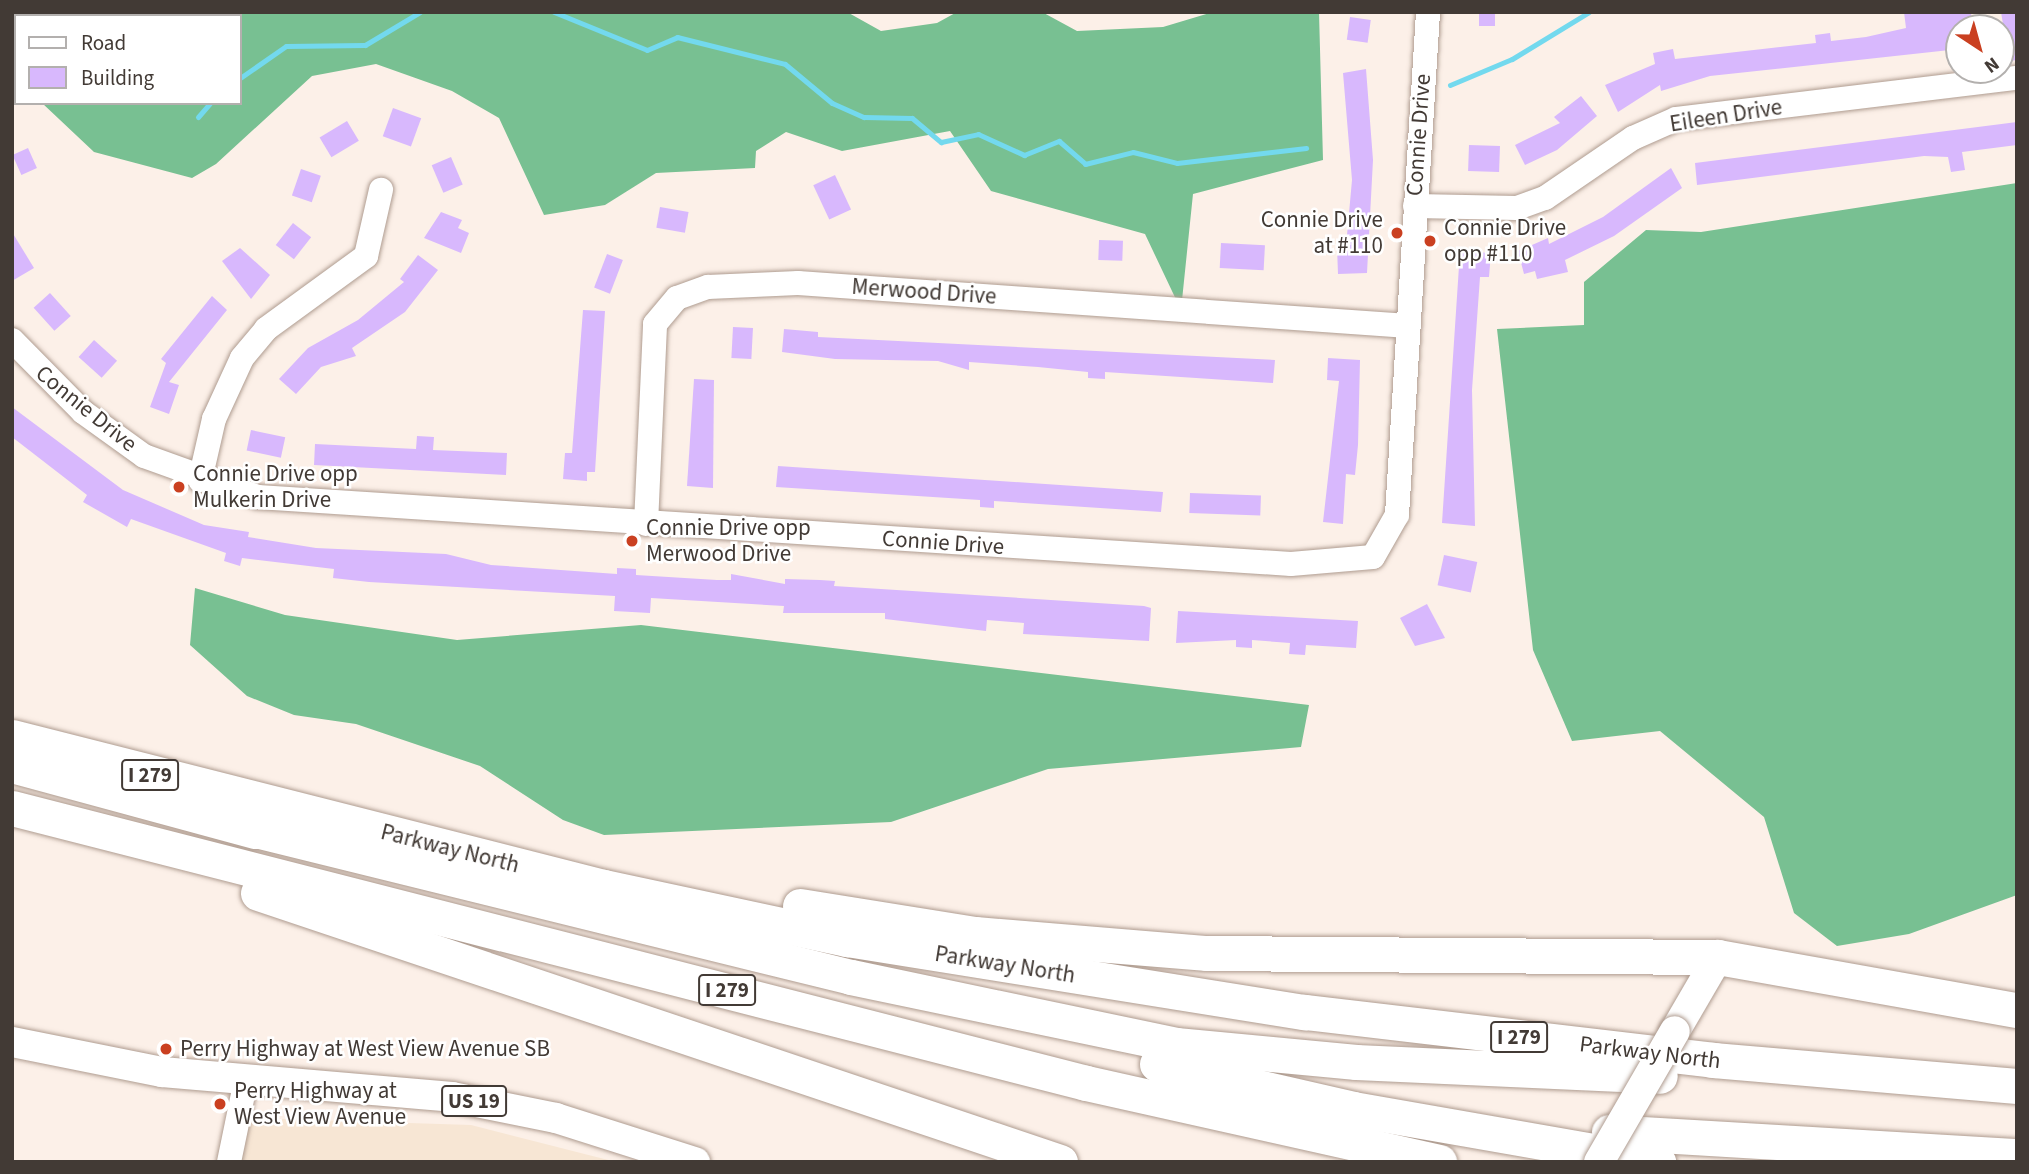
<!DOCTYPE html>
<style>
body{margin:0}
#map{position:relative;width:2029px;height:1174px;overflow:hidden;background:#fcf0e8;font-family:"Source Sans 3",sans-serif}
div>[style]{position:absolute}
[style*='--x']{left:calc(var(--x)*1px);top:calc(var(--y)*1px);width:calc(var(--w)*1px);rotate:calc(var(--a)*1deg)}
.industrial>*{inset:0;background:#f7e6d4}
.forest>*{inset:0;background:#78c092}
.stream>*{height:5px;margin:-2.5px;padding:0 2.5px;transform-origin:2.5px;border-radius:2.5px;background:#73d9ee}
.building>*{inset:0;background:#d8b8fd;transform-origin:0 0}
.roads{filter:drop-shadow(0 0 2px #af9c90) drop-shadow(0 0 2px #af9c90)}
.minor>*{height:24px;margin:-12px;padding:0 12px;transform-origin:12px;border-radius:12px;background:#fff}
.major>*{height:30px;margin:-15px;padding:0 15px;transform-origin:15px;border-radius:15px;background:#fff}
.highway>*{height:35px;margin:-17.5px;padding:0 17.5px;transform-origin:17.5px;border-radius:17.5px;background:#fff}
.bridges{filter:drop-shadow(0 0 2px #af9c90) drop-shadow(0 0 2px #af9c90)}
.major-bridge>*{height:30px;margin:-15px;padding:0 15px;transform-origin:15px;border-radius:15px;background:#fff}
.dots>*{width:19px;height:19px;translate:-50% -50%;box-sizing:border-box;border:4px solid #fff;border-radius:50%}
span{translate:-50% -50%;white-space:nowrap;text-align:center;line-height:1.15;-webkit-text-stroke:5px #fff;paint-order:stroke}
.shield-label span{padding:2px 5px;background:#fff;border:2px solid;border-radius:5px;-webkit-text-stroke-width:0}
.shield-label{font-size:21px;color:#423a35;font-weight:700}
.street-label{font-size:23px;color:#423a35}
.poi-label{font-size:23px;color:#423a35}
.right{translate:-100% -50%;text-align:right}
.left{translate:0 -50%;text-align:left}
.frame{position:absolute;inset:0;border:14px solid #423a35;pointer-events:none}
.legend{position:absolute;left:14px;top:14px;width:228px;height:91px;box-sizing:border-box;background:#fff;border:2px solid #b3b0ae;margin:0;padding:9px 12px;list-style:none;font-size:21px;color:#423a35}
.legend li{display:flex;align-items:center;gap:14px;height:35px}
.legend b{width:35px;border:2px solid #b3b0ae}
.north{position:absolute;left:1945px;top:14px;width:70px;height:70px;box-sizing:border-box;background:#fff;border:2px solid #b3b0ae;border-radius:50%;rotate:144deg;font-size:19px;font-weight:700;line-height:28px;text-align:center;color:#423a35}
.north::after{content:'';display:block;margin:auto;width:24px;height:32px;background:#ca4021;clip-path:polygon(50% 0,100% 100%,50% 72%,0 100%)}
</style>
<div id="map">
<div class="industrial">
<div style="clip-path:polygon(226px 1117px,471px 1125px,616px 1162px,216px 1162px)"></div>
</div>
<div class="forest">
<div style="clip-path:polygon(12px 12px,847px 12px,881px 31px,937px 23px,957px 12px,1042px 12px,1077px 31px,1163px 27px,1213px 12px,1319px 12px,1323px 160px,1193px 194px,1181px 310px,1145px 234px,991px 191px,950px 131px,842px 151px,786px 132px,756px 151px,755px 168px,656px 173px,605px 205px,544px 215px,499px 118px,452px 91px,376px 64px,312px 76px,216px 164px,192px 178px,94px 152px,42px 103px,240px 103px,240px 16px,16px 16px,16px 78px)"></div>
<div style="clip-path:polygon(2017px 183px,2017px 895px,1909px 934px,1837px 946px,1794px 913px,1764px 817px,1660px 731px,1572px 741px,1533px 650px,1497px 329px,1584px 325px,1584px 282px,1646px 230px,1701px 232px)"></div>
<div style="clip-path:polygon(195px 588px,285px 615px,457px 640px,641px 625px,1309px 705px,1301px 747px,1048px 769px,891px 822px,604px 835px,563px 820px,480px 766px,356px 724px,294px 715px,247px 696px,190px 645px)"></div>
</div>
<div class="stream">
<div style="--x:554;--y:12;--w:100;--a:22.2"></div>
<div style="--x:647;--y:50;--w:33;--a:-23"></div>
<div style="--x:677;--y:37;--w:111;--a:14"></div>
<div style="--x:785;--y:64;--w:61;--a:39.7"></div>
<div style="--x:832;--y:103;--w:35;--a:24"></div>
<div style="--x:864;--y:117;--w:48;--a:1.2"></div>
<div style="--x:912;--y:118;--w:38;--a:40"></div>
<div style="--x:941;--y:142;--w:38;--a:-12"></div>
<div style="--x:978;--y:134;--w:51;--a:24.5"></div>
<div style="--x:1024;--y:155;--w:38;--a:-22"></div>
<div style="--x:1059;--y:141;--w:35;--a:41"></div>
<div style="--x:1085;--y:164;--w:49;--a:-14"></div>
<div style="--x:1133;--y:152;--w:45;--a:14"></div>
<div style="--x:1177;--y:163;--w:130;--a:-6.6"></div>
<div style="--x:240;--y:78;--w:56;--a:-34.8"></div>
<div style="--x:286;--y:46;--w:79;--a:-0.7"></div>
<div style="--x:365;--y:45;--w:64;--a:-31"></div>
<div style="--x:1450;--y:85;--w:67;--a:-22.8"></div>
<div style="--x:1512;--y:59;--w:90;--a:-31.4"></div>
<div style="--x:198;--y:117;--w:18;--a:-49"></div>
</div>
<div class="building">
<div style="left:1479px;top:12px;width:16px;height:14px"></div>
<div style="clip-path:polygon(1904px 12px,1971px 12px,1972px 28px,1959px 28px,1959px 49px,1710px 76px,1661px 91px,1660px 85px,1618px 112px,1605px 85px,1655px 64px,1653px 53px,1673px 49px,1675px 59px,1807px 44px,1816px 43px,1815px 35px,1830px 33px,1831px 41px,1866px 37px,1906px 28px)"></div>
<div style="clip-path:polygon(2001px 12px,2016px 12px,2017px 60px,2009px 61px)"></div>
<div style="left:1350px;top:17px;width:21px;height:23px;rotate:8deg"></div>
<div style="clip-path:polygon(1366px 69px,1373px 160px,1367px 273px,1338px 274px,1337px 247px,1346px 246px,1352px 180px,1343px 73px)"></div>
<div style="clip-path:polygon(1581px 96px,1597px 116px,1557px 150px,1525px 165px,1515px 145px,1560px 123px,1554px 117px)"></div>
<div style="left:393px;top:108px;width:30px;height:30px;rotate:20deg"></div>
<div style="left:347px;top:121px;width:23px;height:32px;rotate:59deg"></div>
<div style="clip-path:polygon(2017px 122px,2017px 145px,1962px 152px,1965px 170px,1951px 172px,1948px 157px,1924px 156px,1697px 185px,1695px 163px)"></div>
<div style="left:1469px;top:145px;width:31px;height:26px;rotate:2deg"></div>
<div style="left:28px;top:148px;width:22px;height:17px;rotate:66deg"></div>
<div style="left:451px;top:157px;width:30px;height:21px;rotate:67deg"></div>
<div style="clip-path:polygon(1671px 168px,1682px 188px,1614px 236px,1565px 260px,1568px 272px,1537px 279px,1535px 271px,1524px 274px,1518px 251px,1548px 238px,1549px 244px,1603px 217px)"></div>
<div style="left:301px;top:169px;width:21px;height:28px;rotate:19deg"></div>
<div style="left:835px;top:175px;width:38px;height:24px;rotate:65deg"></div>
<div style="left:660px;top:207px;width:29px;height:21px;rotate:10deg"></div>
<div style="clip-path:polygon(441px 212px,462px 220px,458px 228px,469px 233px,461px 253px,424px 238px)"></div>
<div style="left:293px;top:223px;width:23px;height:28px;rotate:38deg"></div>
<div style="clip-path:polygon(12px 232px,34px 268px,12px 281px)"></div>
<div style="left:1099px;top:240px;width:24px;height:20px;rotate:2deg"></div>
<div style="left:1221px;top:243px;width:44px;height:25px;rotate:3deg"></div>
<div style="clip-path:polygon(240px 248px,270px 275px,251px 299px,222px 261px)"></div>
<div style="clip-path:polygon(1460px 251px,1491px 253px,1489px 277px,1480px 277px,1472px 390px,1475px 526px,1442px 523px)"></div>
<div style="left:607px;top:254px;width:17px;height:36px;rotate:21deg"></div>
<div style="clip-path:polygon(418px 255px,438px 270px,405px 312px,352px 348px,356px 356px,321px 367px,296px 394px,279px 379px,308px 348px,358px 320px,404px 282px,400px 279px)"></div>
<div style="left:50px;top:293px;width:31px;height:22px;rotate:48deg"></div>
<div style="clip-path:polygon(212px 296px,227px 310px,169px 382px,179px 385px,169px 414px,150px 407px,166px 363px,161px 359px)"></div>
<div style="clip-path:polygon(583px 310px,605px 311px,595px 472px,587px 472px,587px 481px,563px 479px,565px 453px,572px 453px)"></div>
<div style="left:733px;top:327px;width:20px;height:31px;rotate:3deg"></div>
<div style="clip-path:polygon(784px 329px,818px 332px,818px 337px,1275px 360px,1273px 383px,1105px 372px,1105px 379px,1088px 378px,1088px 372px,1038px 367px,969px 362px,969px 370px,938px 361px,835px 359px,782px 352px)"></div>
<div style="left:94px;top:340px;width:31px;height:23px;rotate:42deg"></div>
<div style="clip-path:polygon(1328px 358px,1360px 360px,1358px 445px,1355px 475px,1346px 474px,1343px 524px,1323px 522px,1339px 381px,1327px 380px)"></div>
<div style="clip-path:polygon(694px 379px,714px 380px,713px 488px,687px 486px)"></div>
<div style="clip-path:polygon(12px 407px,123px 490px,204px 525px,249px 532px,248px 537px,316px 548px,446px 554px,491px 565px,617px 574px,617px 568px,636px 569px,636px 575px,717px 580px,731px 580px,731px 574px,785px 584px,785px 579px,820px 580px,835px 581px,834px 586px,1144px 606px,1151px 608px,1149px 641px,1023px 634px,1024px 623px,987px 620px,986px 631px,885px 619px,885px 613px,783px 613px,784px 606px,651px 598px,650px 613px,614px 611px,615px 596px,369px 582px,333px 578px,334px 569px,242px 558px,240px 566px,224px 561px,226px 553px,131px 519px,127px 527px,83px 502px,87px 495px,12px 437px)"></div>
<div style="left:251px;top:430px;width:35px;height:21px;rotate:12deg"></div>
<div style="clip-path:polygon(417px 436px,434px 437px,433px 450px,507px 453px,506px 475px,314px 465px,315px 444px,416px 449px)"></div>
<div style="clip-path:polygon(778px 466px,1163px 492px,1161px 512px,994px 501px,994px 508px,980px 507px,980px 500px,776px 487px)"></div>
<div style="left:1190px;top:493px;width:71px;height:20px;rotate:2deg"></div>
<div style="left:1444px;top:555px;width:34px;height:31px;rotate:12deg"></div>
<div style="clip-path:polygon(1427px 604px,1445px 638px,1415px 646px,1400px 618px)"></div>
<div style="clip-path:polygon(1178px 611px,1358px 621px,1356px 648px,1306px 645px,1305px 655px,1289px 654px,1290px 643px,1252px 640px,1252px 648px,1236px 647px,1236px 640px,1176px 643px)"></div>
</div>
<div class="roads">
<div class="minor">
<div style="--x:1415;--y:206;--w:102;--a:1.1"></div>
<div style="--x:1517;--y:208;--w:30;--a:-20"></div>
<div style="--x:1545;--y:198;--w:107;--a:-34.3"></div>
<div style="--x:1633;--y:138;--w:47;--a:-23.8"></div>
<div style="--x:1676;--y:119;--w:343;--a:-6.9"></div>
<div style="--x:12;--y:340;--w:101;--a:45.4"></div>
<div style="--x:83;--y:412;--w:75;--a:35.8"></div>
<div style="--x:144;--y:456;--w:121;--a:19.8"></div>
<div style="--x:258;--y:497;--w:1035;--a:3.71"></div>
<div style="--x:1291;--y:564;--w:82;--a:-4.9"></div>
<div style="--x:1373;--y:557;--w:48;--a:-60.3"></div>
<div style="--x:1397;--y:515;--w:504;--a:-86.47"></div>
<div style="--x:200;--y:480;--w:63;--a:-77.1"></div>
<div style="--x:214;--y:419;--w:67;--a:-65.3"></div>
<div style="--x:242;--y:358;--w:38;--a:-50"></div>
<div style="--x:266;--y:329;--w:124;--a:-36.1"></div>
<div style="--x:366;--y:256;--w:68;--a:-77.2"></div>
<div style="--x:646;--y:524;--w:200;--a:-87.4"></div>
<div style="--x:655;--y:324;--w:34;--a:-50"></div>
<div style="--x:677;--y:298;--w:33;--a:-20"></div>
<div style="--x:708;--y:287;--w:90;--a:-2.5"></div>
<div style="--x:798;--y:283;--w:612;--a:4.03"></div>
<div style="--x:229;--y:1162;--w:84;--a:-78.3"></div>
</div>
<div class="major">
<div style="--x:1675;--y:1031;--w:86;--a:-59.8"></div>
<div style="--x:12;--y:1042;--w:153;--a:11.3"></div>
<div style="--x:162;--y:1072;--w:291;--a:4.9"></div>
<div style="--x:452;--y:1097;--w:106;--a:11.4"></div>
<div style="--x:556;--y:1118;--w:146;--a:17.6"></div>
</div>
<div class="highway">
<div style="--x:12;--y:737;--w:611;--a:14.22"></div>
<div style="--x:604;--y:887;--w:249;--a:12.1"></div>
<div style="--x:847;--y:939;--w:464;--a:9.1"></div>
<div style="--x:1305;--y:1012;--w:411;--a:6.7"></div>
<div style="--x:1713;--y:1060;--w:305;--a:4.9"></div>
<div style="--x:12;--y:765;--w:252;--a:15.2"></div>
<div style="--x:12;--y:808;--w:1109;--a:14.36"></div>
<div style="--x:1086;--y:1083;--w:362;--a:12.6"></div>
<div style="--x:235;--y:825;--w:634;--a:13.86"></div>
<div style="--x:851;--y:977;--w:332;--a:11.8"></div>
<div style="--x:1176;--y:1045;--w:181;--a:5.4"></div>
<div style="--x:1356;--y:1062;--w:304;--a:2.6"></div>
<div style="--x:258;--y:893;--w:846;--a:18.54"></div>
<div style="--x:800;--y:906;--w:177;--a:9.1"></div>
<div style="--x:975;--y:934;--w:233;--a:4.7"></div>
<div style="--x:1207;--y:953;--w:511;--a:0.45"></div>
<div style="--x:1718;--y:957;--w:304;--a:10.1"></div>
<div style="--x:1157;--y:1064;--w:201;--a:12.9"></div>
<div style="--x:1353;--y:1109;--w:310;--a:9.9"></div>
<div style="--x:1609;--y:1132;--w:409;--a:3.4"></div>
</div>
</div>
<div class="bridges">
<div class="major-bridge">
<div style="--x:1599;--y:1162;--w:151;--a:-59.9"></div>
</div>
</div>
<div class="dots">
<div style="left:1397px;top:233px;background:#ca4021"></div>
<div style="left:1430px;top:241px;background:#ca4021"></div>
<div style="left:179px;top:487px;background:#ca4021"></div>
<div style="left:632px;top:541px;background:#ca4021"></div>
<div style="left:166px;top:1049px;background:#ca4021"></div>
<div style="left:220px;top:1104px;background:#ca4021"></div>
</div>
<div class="shield-label">
<span style="left:150px;top:775px">I 279</span>
<span style="left:727px;top:990px">I 279</span>
<span style="left:1519px;top:1037px">I 279</span>
<span style="left:474px;top:1101px">US 19</span>
</div>
<div class="street-label">
<span style="left:1726px;top:116px;rotate:-9deg">Eileen Drive</span>
<span style="left:1419px;top:135px;rotate:-86deg">Connie Drive</span>
<span style="left:924px;top:292px;rotate:4deg">Merwood Drive</span>
<span style="left:86px;top:409px;rotate:39deg">Connie Drive</span>
<span style="left:943px;top:543px;rotate:4deg">Connie Drive</span>
<span style="left:450px;top:849px;rotate:14deg">Parkway North</span>
<span style="left:1005px;top:965px;rotate:9deg">Parkway North</span>
<span style="left:1650px;top:1053px;rotate:7deg">Parkway North</span>
</div>
<div class="poi-label">
<span class="right" style="left:1383px;top:233px">Connie Drive<br>at #110</span>
<span class="left" style="left:1444px;top:241px">Connie Drive<br>opp #110</span>
<span class="left" style="left:193px;top:487px">Connie Drive opp<br>Mulkerin Drive</span>
<span class="left" style="left:646px;top:541px">Connie Drive opp<br>Merwood Drive</span>
<span class="left" style="left:180px;top:1049px">Perry Highway at West View Avenue SB</span>
<span class="left" style="left:234px;top:1104px">Perry Highway at<br>West View Avenue</span>
</div>
<div class="frame"></div>
<ul class="legend">
<li><b style="height:9px;background:#fff"></b>Road</li>
<li><b style="height:19px;background:#d8b8fd"></b>Building</li>
</ul>
<div class="north">N</div>
</div>
